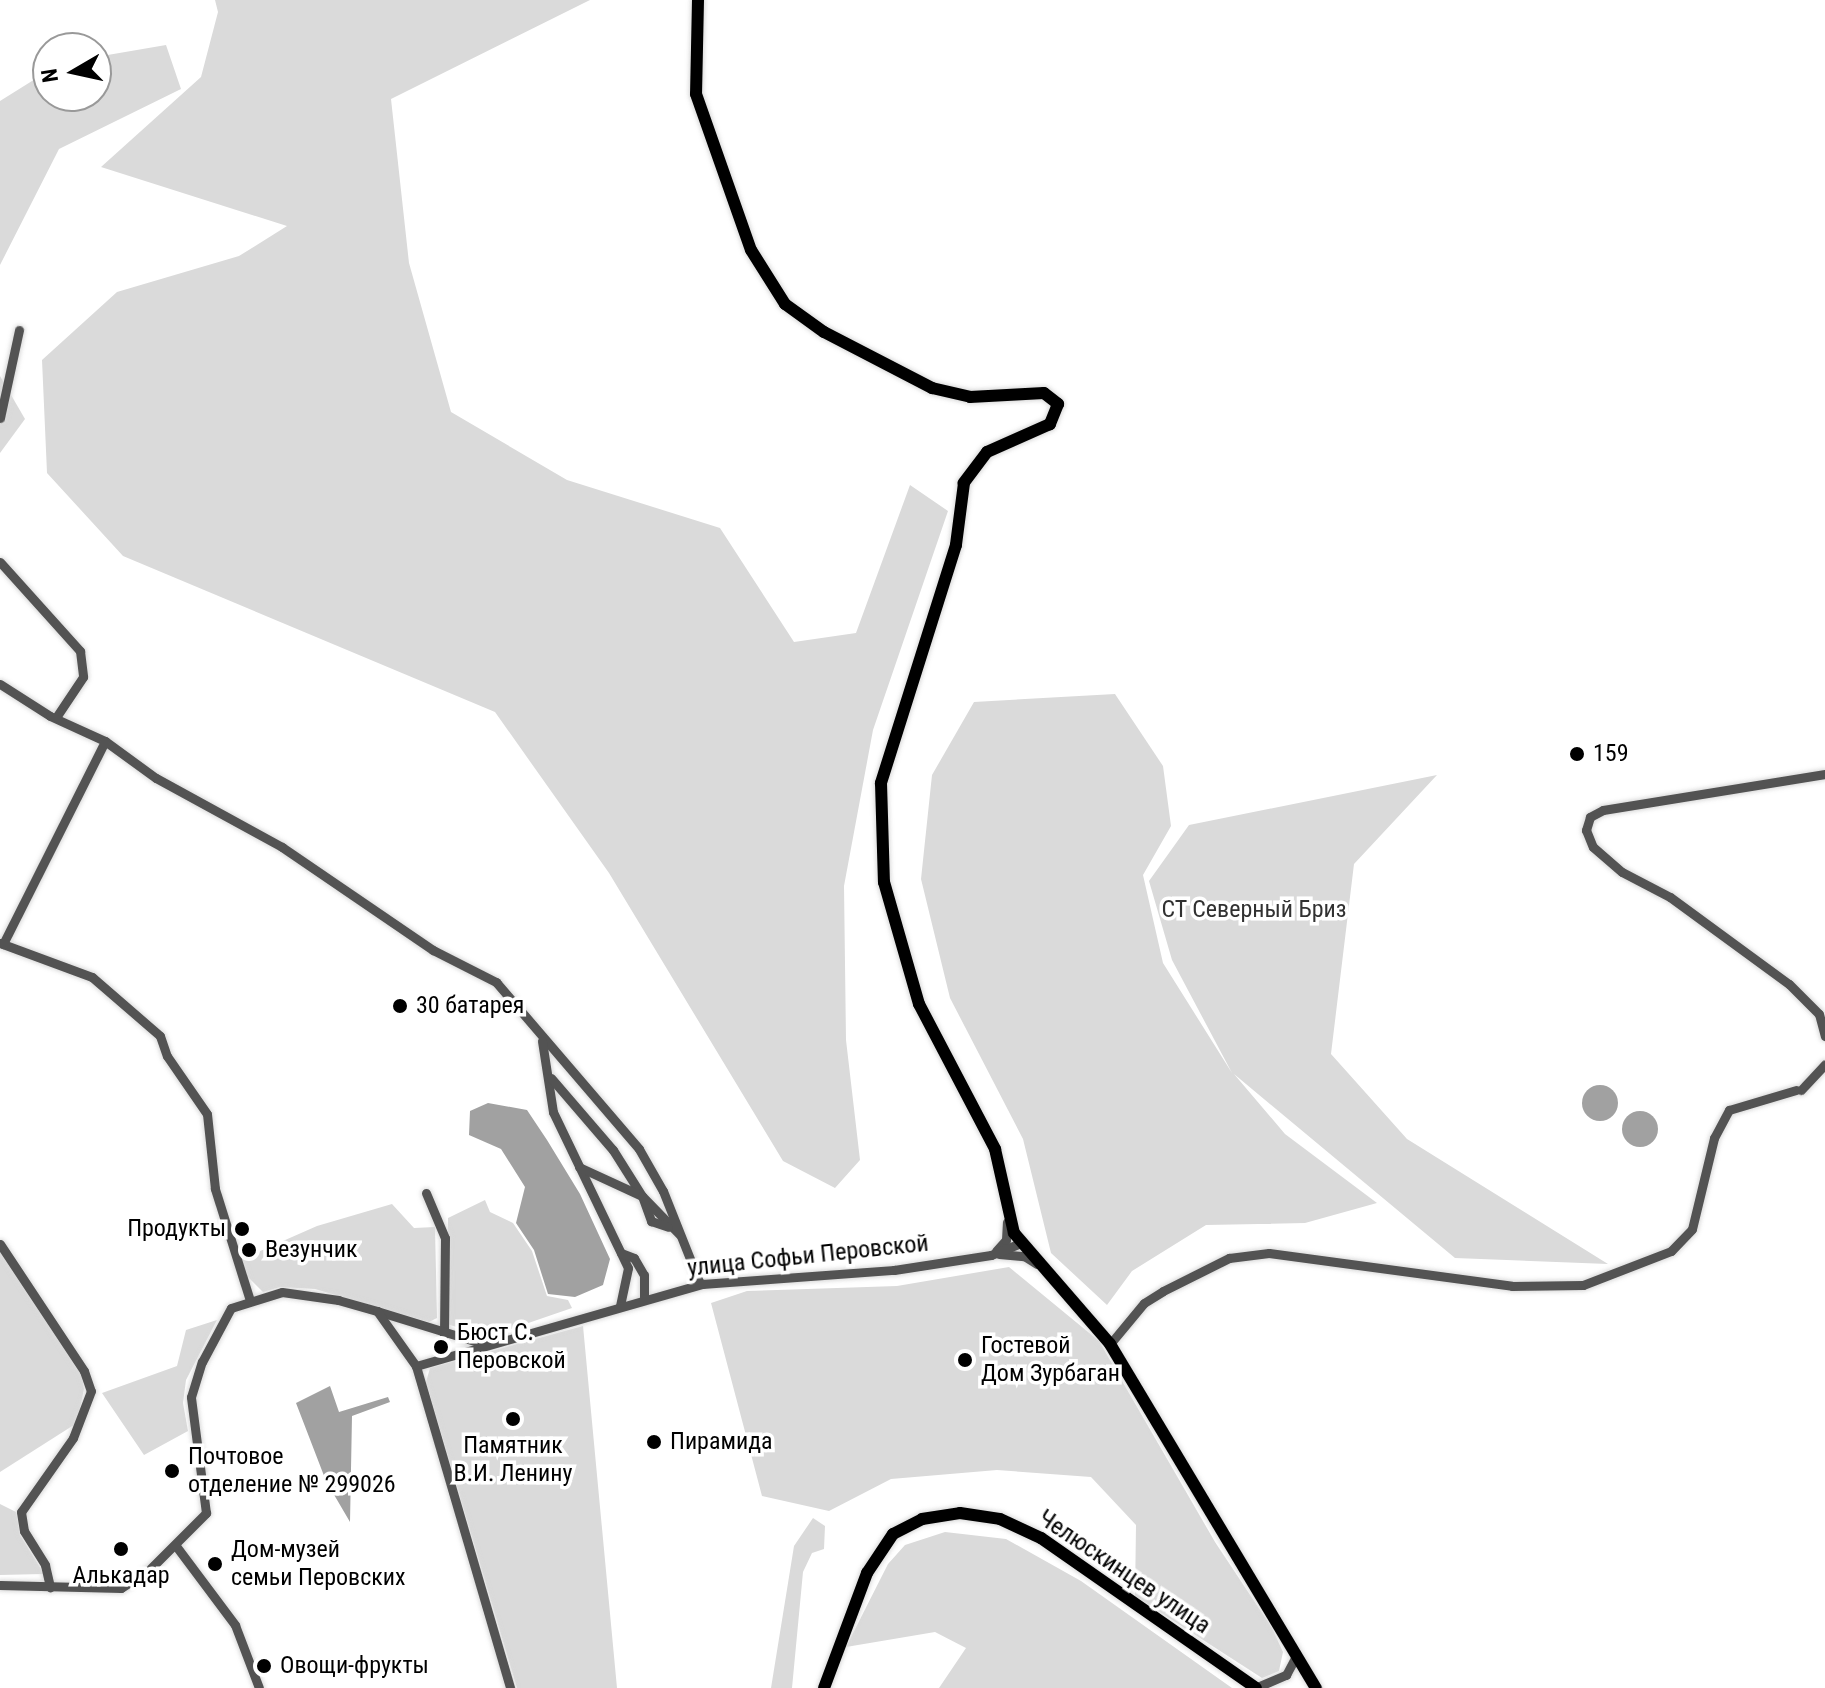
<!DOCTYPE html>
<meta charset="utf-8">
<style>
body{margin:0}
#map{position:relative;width:1825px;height:1688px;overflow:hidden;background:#fff;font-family:"Roboto Condensed",sans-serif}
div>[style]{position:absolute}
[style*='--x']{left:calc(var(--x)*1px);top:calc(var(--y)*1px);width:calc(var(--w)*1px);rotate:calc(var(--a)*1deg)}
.green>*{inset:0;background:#dadada}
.water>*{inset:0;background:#a1a1a1}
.round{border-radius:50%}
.roads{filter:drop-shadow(0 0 2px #dbdbdb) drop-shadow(0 0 2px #dbdbdb)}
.minor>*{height:9px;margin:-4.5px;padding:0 4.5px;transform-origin:4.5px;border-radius:4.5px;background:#535353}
.major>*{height:12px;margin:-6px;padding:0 6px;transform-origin:6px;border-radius:6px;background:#000}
.dots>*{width:22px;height:22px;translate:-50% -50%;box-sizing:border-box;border:4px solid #fff;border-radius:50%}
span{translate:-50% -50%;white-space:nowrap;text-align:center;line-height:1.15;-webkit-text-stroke:7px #fff;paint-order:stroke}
.poi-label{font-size:24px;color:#000}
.left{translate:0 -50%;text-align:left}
.right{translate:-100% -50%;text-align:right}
.park-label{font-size:24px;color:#313131}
.street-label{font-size:24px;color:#000}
.north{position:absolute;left:32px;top:32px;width:80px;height:80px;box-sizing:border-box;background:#fff;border:2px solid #999;border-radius:50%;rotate:261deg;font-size:22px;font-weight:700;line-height:32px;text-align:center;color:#000}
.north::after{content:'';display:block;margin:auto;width:28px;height:36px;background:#000;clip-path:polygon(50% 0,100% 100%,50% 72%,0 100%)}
</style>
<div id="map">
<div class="green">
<div style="clip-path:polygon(215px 0,590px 0,391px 99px,409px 263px,451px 412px,567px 480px,720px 528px,794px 642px,856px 633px,910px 485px,948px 511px,873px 730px,844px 886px,846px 1040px,860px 1160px,835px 1188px,783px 1161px,609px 873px,495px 712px,123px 556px,47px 473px,42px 360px,117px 292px,239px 256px,287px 226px,101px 167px,201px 77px,218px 12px)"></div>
<div style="clip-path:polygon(166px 45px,181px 89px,59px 149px,0 265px,0 101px,48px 71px,48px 96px,96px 96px,96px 57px)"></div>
<div style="clip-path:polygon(0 376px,25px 419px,0 453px)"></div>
<div style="clip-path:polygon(1115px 694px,1163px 766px,1171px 826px,1143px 875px,1163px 963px,1232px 1073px,1172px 960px,1149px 881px,1189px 825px,1437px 775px,1354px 864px,1331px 1054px,1407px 1139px,1608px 1264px,1455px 1258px,1234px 1074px,1285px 1134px,1377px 1203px,1305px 1223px,1206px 1225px,1132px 1271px,1107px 1305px,1051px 1253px,1023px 1139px,950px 998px,921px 879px,932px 775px,974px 702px)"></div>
<div style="clip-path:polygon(485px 1200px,490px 1212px,513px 1223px,532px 1251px,547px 1296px,568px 1300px,572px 1308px,488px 1337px,447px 1324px,448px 1218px)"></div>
<div style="clip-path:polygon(392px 1204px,414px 1228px,435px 1227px,437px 1318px,429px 1322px,315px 1289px,280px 1287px,263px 1292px,247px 1276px,242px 1259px,317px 1226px)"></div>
<div style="clip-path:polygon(0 1250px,81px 1370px,84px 1389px,77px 1423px,0 1472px)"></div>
<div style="clip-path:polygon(1009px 1267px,1099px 1341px,1215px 1542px,1272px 1628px,1283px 1652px,1279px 1671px,1262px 1678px,1135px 1596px,1136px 1525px,1091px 1477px,997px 1470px,891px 1479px,829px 1511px,762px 1496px,711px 1303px,747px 1291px,897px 1286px)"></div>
<div style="clip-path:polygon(217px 1320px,186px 1380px,183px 1403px,188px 1431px,144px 1455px,102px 1393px,177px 1366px,186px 1330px)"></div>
<div style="clip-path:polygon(583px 1326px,617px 1688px,517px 1688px,426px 1382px,430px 1368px)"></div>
<div style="clip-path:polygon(0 1504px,16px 1512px,20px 1535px,44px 1574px,0 1575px)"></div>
<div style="clip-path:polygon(813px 1518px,825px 1526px,824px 1549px,812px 1553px,803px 1572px,792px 1688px,771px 1688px,794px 1546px)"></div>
<div style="clip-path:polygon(945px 1532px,1006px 1539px,1081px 1581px,1232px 1688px,939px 1688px,966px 1648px,935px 1632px,846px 1647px,888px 1564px,905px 1545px)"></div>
</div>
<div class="water">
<div class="round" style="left:1582px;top:1085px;width:36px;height:36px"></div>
<div style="clip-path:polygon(488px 1103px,527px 1110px,547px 1140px,580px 1194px,610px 1259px,603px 1285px,575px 1297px,548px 1294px,534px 1250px,516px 1223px,525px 1187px,501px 1149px,469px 1135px,470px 1111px)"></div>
<div class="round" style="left:1622px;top:1111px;width:36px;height:36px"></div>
<div style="clip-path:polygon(330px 1386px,339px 1412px,388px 1397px,390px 1402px,352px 1416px,350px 1522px,326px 1481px,296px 1403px)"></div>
</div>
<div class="roads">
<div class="minor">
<div style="--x:0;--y:418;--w:90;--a:-77.8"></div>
<div style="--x:0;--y:562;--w:120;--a:48"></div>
<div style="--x:80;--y:651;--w:26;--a:83"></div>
<div style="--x:83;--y:677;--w:47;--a:123.7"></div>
<div style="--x:0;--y:684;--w:59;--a:32.6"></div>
<div style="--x:50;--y:716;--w:60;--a:24.4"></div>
<div style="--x:105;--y:741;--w:63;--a:36"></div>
<div style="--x:156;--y:778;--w:144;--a:28.7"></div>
<div style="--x:282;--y:847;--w:183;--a:34.3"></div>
<div style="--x:433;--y:950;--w:71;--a:26.9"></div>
<div style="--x:496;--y:982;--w:220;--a:49.4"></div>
<div style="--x:639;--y:1149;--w:48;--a:60.3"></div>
<div style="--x:663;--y:1191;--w:100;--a:68.3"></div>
<div style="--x:1825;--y:774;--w:225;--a:170.8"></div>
<div style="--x:1603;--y:810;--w:15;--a:152"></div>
<div style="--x:1590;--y:817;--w:14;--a:107"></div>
<div style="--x:1586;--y:830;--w:18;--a:68"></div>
<div style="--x:1593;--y:847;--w:38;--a:41"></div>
<div style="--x:1622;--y:872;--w:54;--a:27.5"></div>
<div style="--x:1670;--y:897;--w:147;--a:36.2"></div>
<div style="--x:1789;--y:984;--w:42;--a:45"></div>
<div style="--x:1819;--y:1014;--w:23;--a:75"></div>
<div style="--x:0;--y:943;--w:98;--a:20.3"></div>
<div style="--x:92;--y:977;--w:90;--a:40.9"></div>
<div style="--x:160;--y:1036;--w:21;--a:71"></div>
<div style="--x:167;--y:1056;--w:70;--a:55.4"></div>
<div style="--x:207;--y:1114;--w:75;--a:83.9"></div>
<div style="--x:215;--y:1189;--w:117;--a:72.6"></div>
<div style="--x:3;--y:944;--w:227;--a:-63.3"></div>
<div style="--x:542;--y:1041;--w:72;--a:81.2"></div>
<div style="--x:553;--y:1112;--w:173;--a:64.3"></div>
<div style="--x:628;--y:1268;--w:38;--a:102"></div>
<div style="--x:551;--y:1078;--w:95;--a:49.3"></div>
<div style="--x:613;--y:1150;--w:54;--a:57.8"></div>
<div style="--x:642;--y:1196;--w:54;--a:45.7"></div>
<div style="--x:1801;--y:1090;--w:35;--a:-47"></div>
<div style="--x:579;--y:1167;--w:69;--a:24.7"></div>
<div style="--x:642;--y:1196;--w:27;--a:70"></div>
<div style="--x:651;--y:1221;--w:18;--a:19"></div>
<div style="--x:426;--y:1193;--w:49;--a:67.1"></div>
<div style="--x:445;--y:1238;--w:97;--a:90.6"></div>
<div style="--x:0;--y:1244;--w:152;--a:56.5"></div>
<div style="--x:84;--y:1371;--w:21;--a:71"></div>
<div style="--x:91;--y:1391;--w:50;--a:111"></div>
<div style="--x:73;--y:1438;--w:90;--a:125.1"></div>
<div style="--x:21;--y:1512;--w:19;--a:81"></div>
<div style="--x:24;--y:1531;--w:40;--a:58"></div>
<div style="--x:45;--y:1565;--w:23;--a:77"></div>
<div style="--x:996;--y:1251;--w:15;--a:-48"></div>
<div style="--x:1006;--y:1240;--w:18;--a:-87"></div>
<div style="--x:621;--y:1253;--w:14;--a:21"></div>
<div style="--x:634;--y:1258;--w:20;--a:60"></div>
<div style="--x:644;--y:1275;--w:22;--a:90"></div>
<div style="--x:999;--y:1254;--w:25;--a:5"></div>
<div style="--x:1024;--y:1256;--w:15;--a:32"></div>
<div style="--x:377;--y:1311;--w:112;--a:17.1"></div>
<div style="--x:1110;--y:1344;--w:53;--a:-50.3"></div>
<div style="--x:1144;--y:1303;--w:22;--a:-32"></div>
<div style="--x:1163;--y:1291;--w:74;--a:-26.6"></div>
<div style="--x:1229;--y:1258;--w:40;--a:-7.1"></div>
<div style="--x:1269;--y:1253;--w:245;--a:7.7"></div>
<div style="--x:1512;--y:1286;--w:71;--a:-0.8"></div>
<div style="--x:1583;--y:1285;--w:94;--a:-21.1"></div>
<div style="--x:1671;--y:1251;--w:30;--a:-46"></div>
<div style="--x:1692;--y:1229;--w:94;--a:-76.4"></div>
<div style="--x:1714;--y:1138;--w:32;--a:-62"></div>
<div style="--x:1729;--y:1110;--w:70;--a:-16.6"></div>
<div style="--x:416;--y:1366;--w:298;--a:-16"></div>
<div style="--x:702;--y:1284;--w:193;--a:-4.2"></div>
<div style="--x:894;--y:1270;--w:98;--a:-8.8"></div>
<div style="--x:991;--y:1255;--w:32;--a:-22"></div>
<div style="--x:176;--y:1546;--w:99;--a:53.2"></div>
<div style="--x:235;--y:1625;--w:67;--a:69.1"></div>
<div style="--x:0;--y:1585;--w:121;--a:1.4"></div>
<div style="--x:121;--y:1588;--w:33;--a:-33"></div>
<div style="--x:149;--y:1570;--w:81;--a:-45"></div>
<div style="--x:206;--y:1513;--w:117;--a:-97.4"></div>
<div style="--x:191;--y:1397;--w:37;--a:-73"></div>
<div style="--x:202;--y:1362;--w:61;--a:-61.8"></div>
<div style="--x:231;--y:1308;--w:53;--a:-17.4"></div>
<div style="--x:282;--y:1292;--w:57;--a:8.1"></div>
<div style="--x:338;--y:1300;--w:41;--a:15.8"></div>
<div style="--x:377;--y:1311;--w:67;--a:54.7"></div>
<div style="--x:416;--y:1366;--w:335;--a:73.7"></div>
<div style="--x:1255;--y:1688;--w:34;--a:-23"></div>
<div style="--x:1286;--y:1675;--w:21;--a:-62"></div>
</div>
<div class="major">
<div style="--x:698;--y:0;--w:94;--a:91.2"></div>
<div style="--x:696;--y:94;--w:165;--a:70.6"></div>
<div style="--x:751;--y:250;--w:64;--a:57.8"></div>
<div style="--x:785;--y:304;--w:48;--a:35.7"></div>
<div style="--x:824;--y:332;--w:122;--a:27.4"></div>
<div style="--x:932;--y:388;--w:39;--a:13"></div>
<div style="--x:970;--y:397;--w:74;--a:-3.1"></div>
<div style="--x:1044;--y:393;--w:18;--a:38"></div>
<div style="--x:1058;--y:404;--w:22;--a:112"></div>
<div style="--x:1050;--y:424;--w:69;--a:156"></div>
<div style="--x:987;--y:452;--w:39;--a:127"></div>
<div style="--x:964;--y:483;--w:63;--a:97.4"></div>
<div style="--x:956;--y:545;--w:250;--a:107.5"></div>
<div style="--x:881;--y:783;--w:99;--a:88.3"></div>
<div style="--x:884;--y:882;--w:127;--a:74"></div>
<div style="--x:919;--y:1004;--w:164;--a:62.3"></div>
<div style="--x:995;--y:1149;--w:86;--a:77.3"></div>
<div style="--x:1014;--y:1233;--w:147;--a:49.1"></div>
<div style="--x:1110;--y:1344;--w:401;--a:59.1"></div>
<div style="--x:824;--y:1688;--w:123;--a:-69.5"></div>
<div style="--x:867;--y:1573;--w:47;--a:-56.3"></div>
<div style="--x:893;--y:1534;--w:33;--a:-27"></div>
<div style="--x:922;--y:1519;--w:38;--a:-9"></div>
<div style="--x:960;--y:1513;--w:40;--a:8.5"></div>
<div style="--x:1000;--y:1519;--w:45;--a:24.9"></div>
<div style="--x:1041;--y:1538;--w:262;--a:34.9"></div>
</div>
</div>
<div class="dots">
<div style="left:1577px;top:754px;background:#000"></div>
<div style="left:400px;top:1006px;background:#000"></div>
<div style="left:242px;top:1229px;background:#000"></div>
<div style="left:249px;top:1250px;background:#000"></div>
<div style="left:441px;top:1347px;background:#000"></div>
<div style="left:965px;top:1360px;background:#000"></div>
<div style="left:513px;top:1419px;background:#000"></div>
<div style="left:654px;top:1442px;background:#000"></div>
<div style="left:172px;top:1471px;background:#000"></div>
<div style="left:121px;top:1549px;background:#000"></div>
<div style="left:215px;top:1564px;background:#000"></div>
<div style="left:264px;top:1666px;background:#000"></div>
</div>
<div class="poi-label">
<span class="left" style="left:1593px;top:754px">159</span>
<span class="left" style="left:416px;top:1006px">30 батарея</span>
<span class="right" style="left:226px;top:1229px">Продукты</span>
<span class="left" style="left:265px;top:1250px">Везунчик</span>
<span class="left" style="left:457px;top:1347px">Бюст С.<br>Перовской</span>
<span class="left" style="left:981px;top:1360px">Гостевой<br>Дом Зурбаган</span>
<span class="left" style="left:670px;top:1442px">Пирамида</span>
<span style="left:513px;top:1460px">Памятник<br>В.И. Ленину</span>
<span class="left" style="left:188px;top:1471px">Почтовое<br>отделение № 299026</span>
<span class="left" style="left:231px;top:1564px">Дом-музей<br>семьи Перовских</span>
<span style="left:121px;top:1576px">Алькадар</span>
<span class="left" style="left:280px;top:1666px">Овощи-фрукты</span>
</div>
<div class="park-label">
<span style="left:1254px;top:910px">СТ Северный Бриз</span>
</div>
<div class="street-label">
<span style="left:808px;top:1256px;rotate:-6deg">улица Софьи Перовской</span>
<span style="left:1124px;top:1572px;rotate:34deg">Челюскинцев улица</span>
</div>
<div class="north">N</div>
</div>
